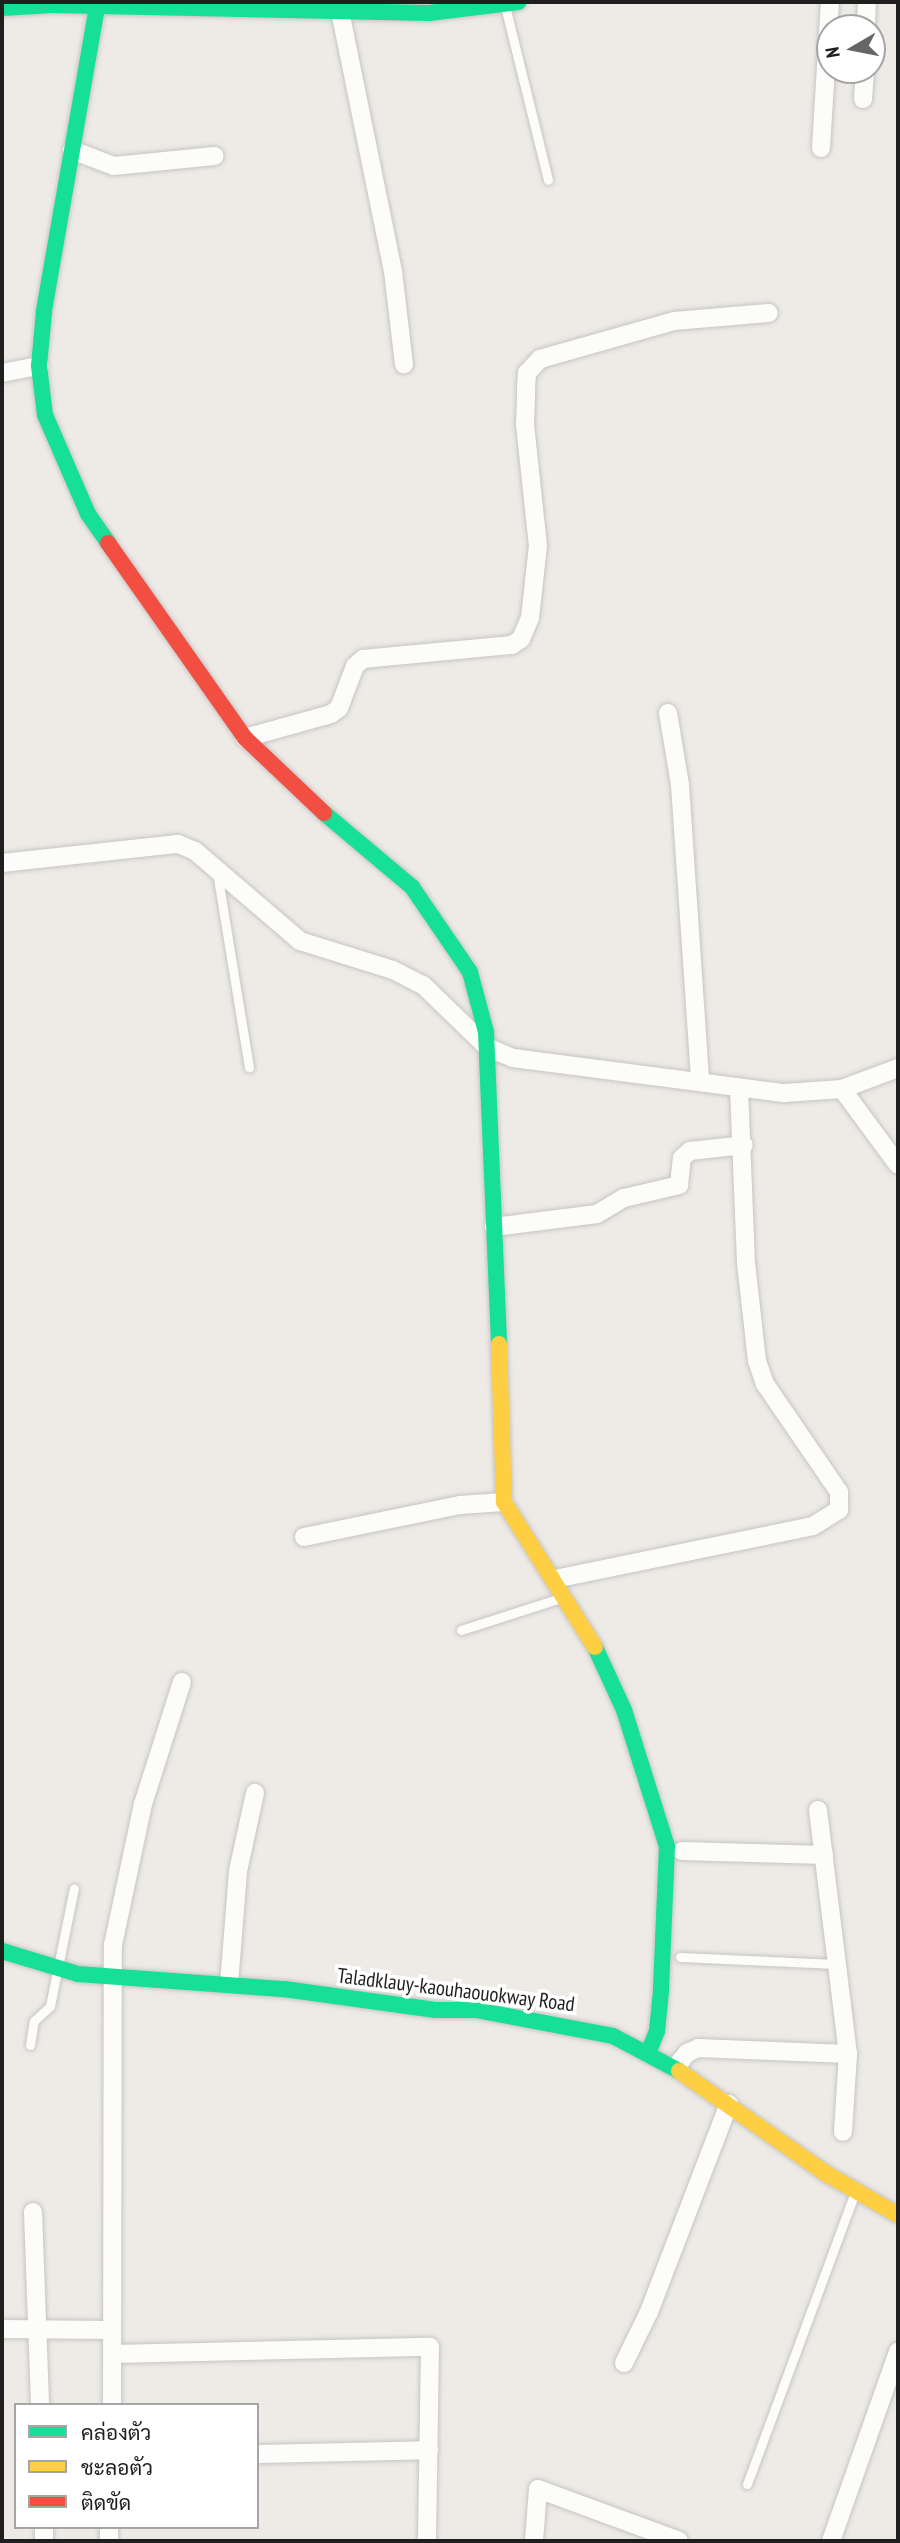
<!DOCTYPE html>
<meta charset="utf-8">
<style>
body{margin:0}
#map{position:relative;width:900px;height:2543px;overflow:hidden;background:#eeebe7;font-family:"PT Sans Narrow",Sarabun,sans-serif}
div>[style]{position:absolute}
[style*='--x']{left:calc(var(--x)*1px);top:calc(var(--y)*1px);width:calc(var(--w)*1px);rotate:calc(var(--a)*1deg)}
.roads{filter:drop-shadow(0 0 2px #c6c5c3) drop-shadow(0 0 2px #c6c5c3)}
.lane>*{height:9px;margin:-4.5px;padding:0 4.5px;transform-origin:4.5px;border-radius:4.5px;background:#fcfcfb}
.street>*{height:18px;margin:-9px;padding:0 9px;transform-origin:9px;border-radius:9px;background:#fcfcfb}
.fast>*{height:16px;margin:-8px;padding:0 8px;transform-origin:8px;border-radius:8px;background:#16e098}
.slow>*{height:16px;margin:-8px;padding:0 8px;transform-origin:8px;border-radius:8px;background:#ffcf43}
.jam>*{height:16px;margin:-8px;padding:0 8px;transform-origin:8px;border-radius:8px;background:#f24e42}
span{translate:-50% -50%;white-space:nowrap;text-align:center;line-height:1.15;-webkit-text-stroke:7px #fff;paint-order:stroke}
.street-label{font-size:21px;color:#1f1f1f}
.frame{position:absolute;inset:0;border:4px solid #1f1f1f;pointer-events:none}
.legend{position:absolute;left:14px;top:2403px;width:245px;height:126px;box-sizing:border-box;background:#fff;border:2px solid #a5a5a5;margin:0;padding:9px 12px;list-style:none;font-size:21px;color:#1f1f1f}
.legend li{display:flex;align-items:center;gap:14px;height:35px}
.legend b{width:35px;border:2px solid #a5a5a5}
.north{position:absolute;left:816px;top:14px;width:70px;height:70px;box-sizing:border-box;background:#fff;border:2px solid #a5a5a5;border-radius:50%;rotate:260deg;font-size:19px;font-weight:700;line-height:28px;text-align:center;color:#1f1f1f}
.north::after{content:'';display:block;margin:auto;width:24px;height:32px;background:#676665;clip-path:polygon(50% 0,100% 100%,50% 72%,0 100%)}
</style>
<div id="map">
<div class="roads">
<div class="lane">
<div style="--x:505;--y:6;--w:179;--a:76.1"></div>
<div style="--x:217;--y:872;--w:198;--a:80.7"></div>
<div style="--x:461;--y:1630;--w:108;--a:-17.8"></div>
<div style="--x:680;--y:1957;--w:157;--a:2.6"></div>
<div style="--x:30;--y:2045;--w:24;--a:-81"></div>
<div style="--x:34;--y:2021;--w:22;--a:-43"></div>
<div style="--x:50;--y:2006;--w:120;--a:-78.5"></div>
<div style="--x:747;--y:2484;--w:311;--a:-69.7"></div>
</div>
<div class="street">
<div style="--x:340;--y:11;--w:265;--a:78.5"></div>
<div style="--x:393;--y:271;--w:94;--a:83.3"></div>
<div style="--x:866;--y:28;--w:26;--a:-88"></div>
<div style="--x:863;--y:99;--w:29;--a:-86"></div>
<div style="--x:821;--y:148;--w:146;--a:-86.5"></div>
<div style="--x:72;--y:150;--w:45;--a:20.9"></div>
<div style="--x:114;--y:166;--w:101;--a:-5.7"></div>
<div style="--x:2;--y:373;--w:38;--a:-11"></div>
<div style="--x:668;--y:713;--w:73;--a:80.5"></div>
<div style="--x:680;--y:785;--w:296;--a:86.1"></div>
<div style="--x:245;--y:738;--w:89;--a:-15.6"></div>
<div style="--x:331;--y:714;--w:10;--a:-37"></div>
<div style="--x:339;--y:708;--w:45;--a:-69.1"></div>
<div style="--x:355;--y:666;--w:11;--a:-41"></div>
<div style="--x:363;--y:659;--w:150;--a:-5.4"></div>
<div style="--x:512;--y:645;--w:11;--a:-34"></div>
<div style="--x:521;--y:639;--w:23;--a:-67"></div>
<div style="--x:530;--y:618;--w:72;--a:-83.7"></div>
<div style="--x:538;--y:546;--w:122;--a:-96.1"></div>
<div style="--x:525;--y:425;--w:35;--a:-88"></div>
<div style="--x:526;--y:390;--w:17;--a:-87"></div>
<div style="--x:527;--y:373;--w:19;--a:-47"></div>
<div style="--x:540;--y:359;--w:139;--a:-15.8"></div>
<div style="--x:674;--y:321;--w:95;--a:-4.8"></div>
<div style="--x:2;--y:863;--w:177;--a:-6.2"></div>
<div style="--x:178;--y:844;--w:18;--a:22"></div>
<div style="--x:195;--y:851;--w:138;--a:40.6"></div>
<div style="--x:300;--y:941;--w:97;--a:17.3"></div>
<div style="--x:393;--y:970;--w:34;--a:27"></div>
<div style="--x:423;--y:985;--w:89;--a:44.1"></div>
<div style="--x:487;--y:1047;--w:28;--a:23"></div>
<div style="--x:513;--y:1058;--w:273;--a:7.4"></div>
<div style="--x:784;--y:1093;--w:58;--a:-3.9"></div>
<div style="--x:842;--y:1089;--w:60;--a:-20.6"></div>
<div style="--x:842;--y:1089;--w:94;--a:53.6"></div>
<div style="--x:494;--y:1227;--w:104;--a:-7.2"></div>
<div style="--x:597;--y:1214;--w:31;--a:-31"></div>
<div style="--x:624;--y:1198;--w:57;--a:-13.3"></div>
<div style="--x:679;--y:1185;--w:27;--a:-84"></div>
<div style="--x:682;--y:1158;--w:11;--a:-41"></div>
<div style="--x:690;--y:1151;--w:54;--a:-6.3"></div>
<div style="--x:304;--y:1537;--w:159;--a:-11.6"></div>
<div style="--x:460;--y:1505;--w:44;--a:-3.9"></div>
<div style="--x:555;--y:1579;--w:263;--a:-11.6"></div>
<div style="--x:813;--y:1526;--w:31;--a:-32"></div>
<div style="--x:839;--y:1510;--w:18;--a:-90"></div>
<div style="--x:839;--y:1492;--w:131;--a:-124.4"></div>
<div style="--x:765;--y:1384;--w:24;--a:-109"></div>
<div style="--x:757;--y:1361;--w:99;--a:-96.4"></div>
<div style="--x:746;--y:1263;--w:176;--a:-92.3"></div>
<div style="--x:818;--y:1810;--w:246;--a:83"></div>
<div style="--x:848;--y:2054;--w:78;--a:93.7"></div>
<div style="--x:682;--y:1851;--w:142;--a:1.6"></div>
<div style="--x:229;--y:1984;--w:113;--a:-85.4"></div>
<div style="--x:238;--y:1871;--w:80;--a:-77.7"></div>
<div style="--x:675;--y:2068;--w:19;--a:-51"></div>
<div style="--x:687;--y:2053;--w:12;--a:-24"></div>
<div style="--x:698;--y:2048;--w:150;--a:2.3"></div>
<div style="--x:33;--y:2212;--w:193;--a:87.9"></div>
<div style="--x:2;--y:2329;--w:109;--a:0.5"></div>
<div style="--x:113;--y:2354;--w:317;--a:-1.3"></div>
<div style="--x:430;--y:2347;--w:194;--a:90.9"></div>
<div style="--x:624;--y:2363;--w:57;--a:-63.9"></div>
<div style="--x:649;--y:2312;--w:223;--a:-69"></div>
<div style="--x:112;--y:2405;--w:460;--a:-89.9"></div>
<div style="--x:113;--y:1945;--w:144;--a:-78"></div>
<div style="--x:143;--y:1804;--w:128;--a:-72.3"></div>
<div style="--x:257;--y:2454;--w:172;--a:-1.3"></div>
<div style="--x:44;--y:2527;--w:14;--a:90"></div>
<div style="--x:109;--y:2541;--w:14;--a:-90"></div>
<div style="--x:534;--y:2541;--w:52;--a:-85.6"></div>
<div style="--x:538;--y:2489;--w:150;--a:20.2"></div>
<div style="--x:831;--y:2541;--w:201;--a:-70.5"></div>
</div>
<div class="fast">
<div style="--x:97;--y:7;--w:310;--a:99.9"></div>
<div style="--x:44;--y:312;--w:54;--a:95.3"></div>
<div style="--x:39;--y:366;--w:49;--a:83"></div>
<div style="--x:45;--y:415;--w:108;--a:66.5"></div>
<div style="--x:88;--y:514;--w:35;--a:55"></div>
<div style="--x:2;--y:8;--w:50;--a:-3.4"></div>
<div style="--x:52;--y:5;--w:377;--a:1.2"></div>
<div style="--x:429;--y:13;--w:90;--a:-7"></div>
<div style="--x:324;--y:813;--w:115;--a:40.1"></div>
<div style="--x:412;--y:887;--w:103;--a:55.7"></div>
<div style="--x:470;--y:972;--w:62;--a:75.1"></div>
<div style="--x:486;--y:1032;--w:312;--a:87.6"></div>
<div style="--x:595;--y:1647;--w:69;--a:65.3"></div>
<div style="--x:624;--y:1710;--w:143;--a:72.5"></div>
<div style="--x:667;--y:1846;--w:145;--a:92.4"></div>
<div style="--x:661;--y:1991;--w:40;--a:95.7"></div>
<div style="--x:657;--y:2031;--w:22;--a:112"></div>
<div style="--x:2;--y:1951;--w:79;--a:16.8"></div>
<div style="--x:78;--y:1974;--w:207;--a:4.2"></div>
<div style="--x:284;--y:1989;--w:153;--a:7.9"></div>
<div style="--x:436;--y:2010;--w:40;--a:0"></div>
<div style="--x:476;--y:2010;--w:139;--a:10.7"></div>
<div style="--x:613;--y:2036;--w:75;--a:27.9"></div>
</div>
<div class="slow">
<div style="--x:499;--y:1344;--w:158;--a:88.2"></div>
<div style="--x:504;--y:1502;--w:171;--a:57.9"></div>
<div style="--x:679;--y:2071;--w:178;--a:34.9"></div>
<div style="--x:825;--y:2173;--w:84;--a:29.9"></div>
</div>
<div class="jam">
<div style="--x:108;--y:543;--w:238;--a:54.9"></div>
<div style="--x:245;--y:738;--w:109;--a:43.5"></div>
</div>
</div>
<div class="street-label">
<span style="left:456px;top:1990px;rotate:7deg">Taladklauy-kaouhaouokway Road</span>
</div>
<div class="frame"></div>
<ul class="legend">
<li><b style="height:9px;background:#16e098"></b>คล่องตัว</li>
<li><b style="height:9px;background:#ffcf43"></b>ชะลอตัว</li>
<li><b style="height:9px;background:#f24e42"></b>ติดขัด</li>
</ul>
<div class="north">N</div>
</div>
